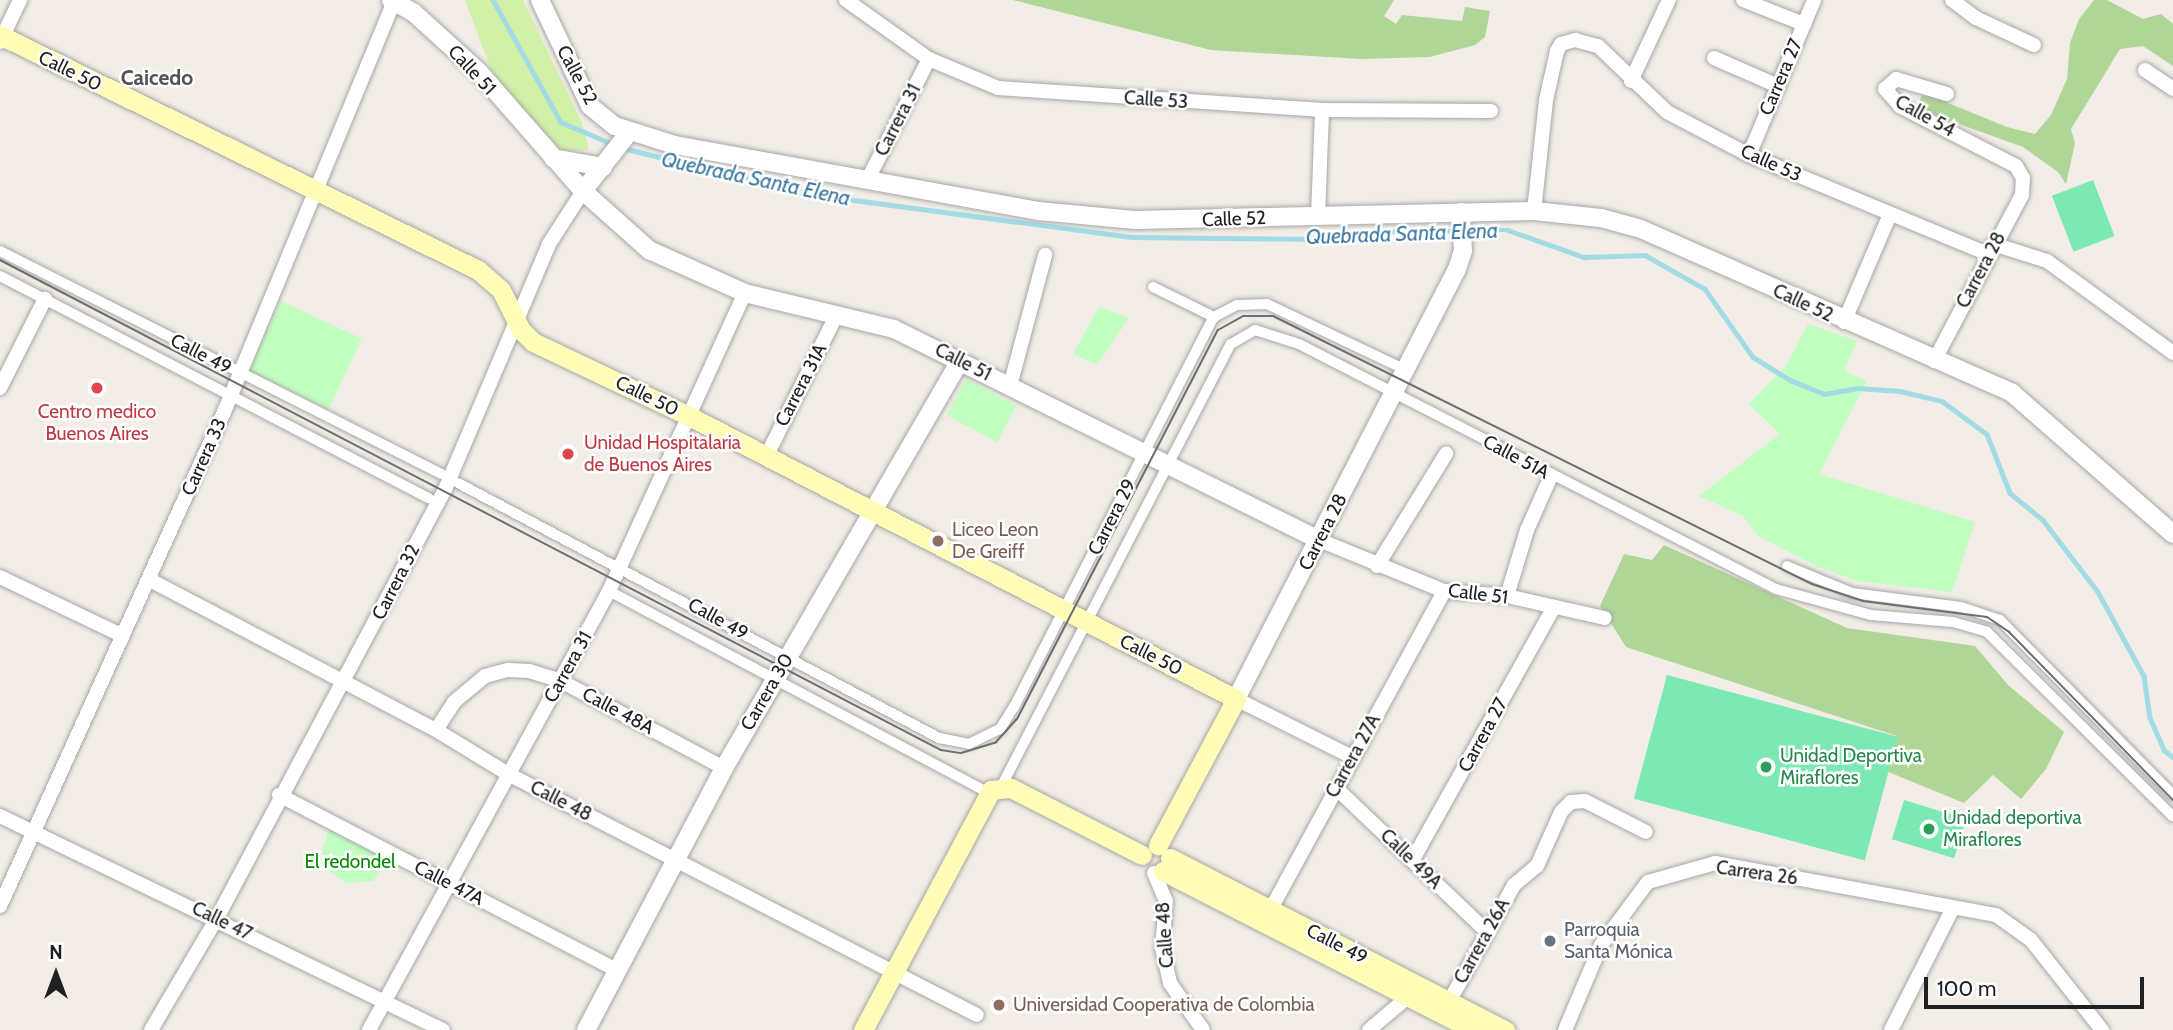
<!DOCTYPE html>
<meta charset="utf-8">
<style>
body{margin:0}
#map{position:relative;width:2173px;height:1030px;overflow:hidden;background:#f2ede6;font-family:Cabin,sans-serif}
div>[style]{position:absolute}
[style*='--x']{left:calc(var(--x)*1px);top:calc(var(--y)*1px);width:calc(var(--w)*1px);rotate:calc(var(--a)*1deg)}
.grass>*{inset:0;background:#d2f0a7}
.forest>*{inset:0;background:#afd597}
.park>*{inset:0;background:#c1ffc0;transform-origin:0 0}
.pitch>*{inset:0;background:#7ce8b4;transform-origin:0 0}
.stream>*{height:4.5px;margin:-2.25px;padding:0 2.25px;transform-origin:2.25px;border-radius:2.25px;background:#a2dbe4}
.roads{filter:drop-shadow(0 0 2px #a7a7a7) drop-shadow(0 0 2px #a7a7a7)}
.pedestrian>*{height:10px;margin:-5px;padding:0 5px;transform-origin:5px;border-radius:5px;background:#fff}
.minor>*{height:14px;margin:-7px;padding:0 7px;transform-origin:7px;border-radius:7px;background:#fff}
.tertiary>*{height:18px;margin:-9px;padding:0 9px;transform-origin:9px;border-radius:9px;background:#fff}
.secondary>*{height:19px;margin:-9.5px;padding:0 9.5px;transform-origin:9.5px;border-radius:9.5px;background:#fffcb7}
.tram>*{height:2px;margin:-1px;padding:0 1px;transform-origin:1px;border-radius:1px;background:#6e6e6e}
.dots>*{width:19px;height:19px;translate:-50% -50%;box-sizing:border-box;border:4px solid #fff;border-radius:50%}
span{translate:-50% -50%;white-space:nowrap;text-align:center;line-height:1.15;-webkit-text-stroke:5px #fff;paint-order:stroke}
.street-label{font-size:19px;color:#202020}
.health-label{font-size:19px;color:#be3a42}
.left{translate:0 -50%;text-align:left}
.education-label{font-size:19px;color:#785e54}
.leisure-label{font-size:19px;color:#27864d}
.park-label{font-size:19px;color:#038701}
.worship-label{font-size:19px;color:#5b616d}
.neighbourhood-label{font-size:21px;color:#535353;font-weight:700}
.water-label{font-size:21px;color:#3b78a2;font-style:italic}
.north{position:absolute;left:21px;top:939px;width:70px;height:70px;-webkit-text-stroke:5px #fff;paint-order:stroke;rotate:0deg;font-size:19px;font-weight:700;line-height:28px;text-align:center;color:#202020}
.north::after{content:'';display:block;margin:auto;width:24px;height:32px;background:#202020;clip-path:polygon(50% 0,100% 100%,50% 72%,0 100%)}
.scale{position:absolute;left:1924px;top:977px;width:220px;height:32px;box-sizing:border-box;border:4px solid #202020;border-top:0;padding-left:9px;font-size:21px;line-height:24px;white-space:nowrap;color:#202020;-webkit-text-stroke:5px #fff;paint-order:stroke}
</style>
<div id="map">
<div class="grass">
<div style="clip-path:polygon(465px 0,523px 0,582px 123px,589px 150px,556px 151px,491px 70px)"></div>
</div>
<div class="forest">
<div style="clip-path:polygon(1013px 0,1394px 0,1384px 16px,1396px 24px,1402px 15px,1462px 21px,1465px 7px,1490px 11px,1485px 37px,1475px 45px,1430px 57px,1361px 59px,1211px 50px)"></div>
<div style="clip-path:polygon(2094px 0,2107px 0,2143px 19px,2161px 14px,2173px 24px,2173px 66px,2143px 46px,2120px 49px,2071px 129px,2075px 143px,2066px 184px,2058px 172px,2023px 147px,1920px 110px,1918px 102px,1922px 96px,1941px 94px,1948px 103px,2007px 127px,2035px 134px,2051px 115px,2067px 79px,2070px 43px,2079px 19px)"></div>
<div style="clip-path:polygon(1664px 545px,1847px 628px,1975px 646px,2008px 685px,2064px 732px,2046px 769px,2021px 799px,1993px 775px,1964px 803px,1886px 771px,1897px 736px,1626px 647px,1600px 606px,1624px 554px,1652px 560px)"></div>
</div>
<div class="park">
<div style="left:281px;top:301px;width:89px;height:78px;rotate:25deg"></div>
<div style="clip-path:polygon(1099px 307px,1129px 318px,1097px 365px,1073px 354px)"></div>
<div style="clip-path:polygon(1808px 324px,1857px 341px,1844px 371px,1867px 381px,1819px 474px,1975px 522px,1952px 592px,1858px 581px,1816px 566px,1758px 536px,1743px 516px,1699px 496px,1780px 434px,1749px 404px,1786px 366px)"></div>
<div style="left:966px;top:379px;width:57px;height:41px;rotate:28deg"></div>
<div style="clip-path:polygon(329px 829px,388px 859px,373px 881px,348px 883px,331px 873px,322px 852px)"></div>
</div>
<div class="pitch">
<div style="left:2093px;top:180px;width:60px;height:44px;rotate:69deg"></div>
<div style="left:1667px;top:675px;width:239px;height:128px;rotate:15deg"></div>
<div style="left:1904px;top:800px;width:65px;height:41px;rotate:17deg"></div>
</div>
<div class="stream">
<div style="--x:493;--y:0;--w:140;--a:60.9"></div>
<div style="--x:561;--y:122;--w:59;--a:23.1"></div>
<div style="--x:623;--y:148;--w:192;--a:13.9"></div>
<div style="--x:809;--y:194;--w:325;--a:7.6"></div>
<div style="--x:1131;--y:237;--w:192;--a:0.6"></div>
<div style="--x:1323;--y:239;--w:66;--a:-6.9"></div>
<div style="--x:1389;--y:231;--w:67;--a:-0.9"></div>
<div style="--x:1465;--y:230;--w:43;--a:0"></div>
<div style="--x:1508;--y:230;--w:81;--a:19.6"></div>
<div style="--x:1584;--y:257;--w:61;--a:-1.9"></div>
<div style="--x:1645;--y:255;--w:69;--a:29.5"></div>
<div style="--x:1705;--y:289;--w:83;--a:54.8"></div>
<div style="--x:1753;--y:357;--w:44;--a:31.9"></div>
<div style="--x:1790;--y:380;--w:37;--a:22"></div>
<div style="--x:1824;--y:394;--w:34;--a:-10"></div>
<div style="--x:1857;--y:388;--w:43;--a:4"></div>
<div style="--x:1900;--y:391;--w:43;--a:13.4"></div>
<div style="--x:1942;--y:401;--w:56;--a:36.3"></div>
<div style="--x:1987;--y:434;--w:63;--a:68.7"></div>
<div style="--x:2010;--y:493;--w:43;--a:39.3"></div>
<div style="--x:2043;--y:520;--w:91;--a:52.6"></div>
<div style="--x:2098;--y:592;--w:96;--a:61.3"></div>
<div style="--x:2144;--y:676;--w:42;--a:81.9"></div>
<div style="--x:2150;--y:718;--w:35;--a:66"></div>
<div style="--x:2164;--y:750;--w:11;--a:38"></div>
</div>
<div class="roads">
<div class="pedestrian">
<div style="--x:0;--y:251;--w:494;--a:26.8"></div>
<div style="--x:0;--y:276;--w:483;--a:27.4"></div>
<div style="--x:1153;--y:287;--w:68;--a:26.2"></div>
<div style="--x:458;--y:483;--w:544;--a:27.93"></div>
<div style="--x:939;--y:738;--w:31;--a:11"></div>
<div style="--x:969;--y:744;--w:34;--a:-26"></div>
<div style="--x:1000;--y:729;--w:26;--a:-58"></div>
<div style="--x:1014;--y:707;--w:438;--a:-62.9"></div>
<div style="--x:1214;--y:317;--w:26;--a:-28"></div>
<div style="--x:1237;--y:305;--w:30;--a:-2"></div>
<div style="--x:1267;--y:304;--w:152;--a:25.4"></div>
<div style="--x:1787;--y:566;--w:70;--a:22.6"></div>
<div style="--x:1852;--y:593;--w:110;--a:7.3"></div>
<div style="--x:1961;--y:607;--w:41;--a:18.4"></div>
<div style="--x:2000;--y:620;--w:246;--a:45.3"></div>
<div style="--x:609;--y:591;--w:430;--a:28"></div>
<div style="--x:1001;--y:787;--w:499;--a:-62.6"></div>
<div style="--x:1231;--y:344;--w:28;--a:-30"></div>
<div style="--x:1255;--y:330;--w:46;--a:17.7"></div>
<div style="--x:1299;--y:344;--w:536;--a:27.19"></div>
<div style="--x:1776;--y:589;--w:98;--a:15.3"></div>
<div style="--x:1871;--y:615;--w:82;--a:4.9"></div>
<div style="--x:1953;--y:622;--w:35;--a:16"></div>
<div style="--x:1987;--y:632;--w:262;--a:44.8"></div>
</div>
<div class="minor">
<div style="--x:846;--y:0;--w:102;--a:35.4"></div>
<div style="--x:929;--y:59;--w:75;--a:22.8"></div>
<div style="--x:998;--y:88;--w:325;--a:3.9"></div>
<div style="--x:1322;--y:110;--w:169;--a:0.3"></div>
<div style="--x:1743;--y:0;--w:66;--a:21.5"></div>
<div style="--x:1952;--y:0;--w:30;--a:37"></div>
<div style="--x:1976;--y:18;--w:64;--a:25"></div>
<div style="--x:0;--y:42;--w:47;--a:-64.5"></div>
<div style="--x:1714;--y:58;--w:70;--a:23.6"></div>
<div style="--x:2145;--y:70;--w:34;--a:34"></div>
<div style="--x:1631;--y:81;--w:89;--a:-64.9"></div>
<div style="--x:1749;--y:155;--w:168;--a:-67.2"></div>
<div style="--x:867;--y:181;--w:137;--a:-63.1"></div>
<div style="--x:1534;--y:211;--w:112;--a:-83.8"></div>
<div style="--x:1546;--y:100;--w:50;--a:-77.3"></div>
<div style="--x:1557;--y:51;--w:8;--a:-60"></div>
<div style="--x:1561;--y:44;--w:15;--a:-16"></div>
<div style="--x:1575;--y:40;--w:24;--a:15"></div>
<div style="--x:1598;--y:46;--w:95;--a:43.7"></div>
<div style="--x:1667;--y:112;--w:93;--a:27.7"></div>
<div style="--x:1749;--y:155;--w:259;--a:22.5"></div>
<div style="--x:1318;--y:216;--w:106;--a:-87.8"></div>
<div style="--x:1993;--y:244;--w:57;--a:17.5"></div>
<div style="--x:2047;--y:261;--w:156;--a:36.1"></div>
<div style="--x:1844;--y:322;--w:117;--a:-66.9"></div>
<div style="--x:1934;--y:361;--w:188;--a:-62.1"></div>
<div style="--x:2022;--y:195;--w:17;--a:-87"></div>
<div style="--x:2023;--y:178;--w:14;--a:-120"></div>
<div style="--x:2016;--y:166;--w:131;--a:-152.7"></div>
<div style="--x:1900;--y:106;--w:23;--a:-131"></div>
<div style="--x:1885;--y:89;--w:15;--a:-42"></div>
<div style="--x:1896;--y:79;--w:53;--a:16.4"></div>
<div style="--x:1010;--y:386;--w:136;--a:-75"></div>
<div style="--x:0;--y:388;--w:100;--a:-63.2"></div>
<div style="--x:766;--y:457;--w:160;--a:-63.6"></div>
<div style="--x:1319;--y:540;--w:135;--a:22.2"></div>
<div style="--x:1444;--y:591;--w:63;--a:4.5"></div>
<div style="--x:1507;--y:596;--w:100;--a:12.7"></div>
<div style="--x:1377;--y:566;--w:132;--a:-58.4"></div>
<div style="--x:0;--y:577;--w:136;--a:25.6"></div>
<div style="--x:150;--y:580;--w:323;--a:27.7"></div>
<div style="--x:436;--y:730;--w:84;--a:31.4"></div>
<div style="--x:508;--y:774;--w:527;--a:27.2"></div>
<div style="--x:1507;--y:596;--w:69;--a:-73.1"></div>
<div style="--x:1527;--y:530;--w:59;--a:-66"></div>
<div style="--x:1236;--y:699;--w:130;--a:26.6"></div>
<div style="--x:436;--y:730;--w:33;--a:-57"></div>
<div style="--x:454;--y:702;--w:40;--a:-40"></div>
<div style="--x:485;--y:676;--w:24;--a:-15"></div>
<div style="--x:508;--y:670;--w:21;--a:3"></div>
<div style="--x:529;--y:671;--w:34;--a:17"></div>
<div style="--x:561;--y:681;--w:185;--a:28.1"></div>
<div style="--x:1336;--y:788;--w:207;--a:43.6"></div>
<div style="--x:279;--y:795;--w:383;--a:27.4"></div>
<div style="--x:0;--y:816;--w:492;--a:25.8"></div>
<div style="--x:1412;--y:861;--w:289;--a:-60.8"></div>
<div style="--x:1154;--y:873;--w:30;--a:67"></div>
<div style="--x:1166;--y:901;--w:47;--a:94.9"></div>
<div style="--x:1162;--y:948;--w:36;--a:77"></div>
<div style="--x:1170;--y:983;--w:57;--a:54.9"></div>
<div style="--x:0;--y:906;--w:542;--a:-65.61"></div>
<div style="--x:224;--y:412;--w:444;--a:-67.5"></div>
<div style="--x:1266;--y:918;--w:372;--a:-61.4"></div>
<div style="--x:1445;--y:1009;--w:142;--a:-60.9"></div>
<div style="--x:1514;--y:885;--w:30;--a:-40"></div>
<div style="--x:1537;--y:866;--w:59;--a:-66"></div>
<div style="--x:1561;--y:812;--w:14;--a:-45"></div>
<div style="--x:1571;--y:802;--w:14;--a:-4"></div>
<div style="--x:1585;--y:801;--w:68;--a:26.9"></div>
<div style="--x:151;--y:1030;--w:130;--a:-59.5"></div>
<div style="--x:217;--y:918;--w:488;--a:-62"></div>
<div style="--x:446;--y:487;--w:264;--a:-67"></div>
<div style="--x:549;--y:244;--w:63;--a:-57.3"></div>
<div style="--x:369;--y:1030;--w:500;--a:-61.33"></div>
<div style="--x:609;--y:591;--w:328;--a:-65.5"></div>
<div style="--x:1369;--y:1030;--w:52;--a:-40.4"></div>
<div style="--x:1565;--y:1030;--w:92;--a:-67"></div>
<div style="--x:1601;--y:945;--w:79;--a:-53.3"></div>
<div style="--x:1648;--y:882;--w:70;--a:-15.8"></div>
<div style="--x:1715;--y:863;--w:286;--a:10.5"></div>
<div style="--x:1996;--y:915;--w:43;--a:35.5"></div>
<div style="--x:2031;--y:940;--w:115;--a:51.7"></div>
<div style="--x:1891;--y:1030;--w:135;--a:-63.1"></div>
</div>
<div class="tertiary">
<div style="--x:391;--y:0;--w:26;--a:29"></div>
<div style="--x:414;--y:13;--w:86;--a:42.2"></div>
<div style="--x:478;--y:71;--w:159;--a:48.8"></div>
<div style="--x:583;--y:191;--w:89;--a:41.8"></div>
<div style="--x:649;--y:250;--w:105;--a:24.1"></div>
<div style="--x:745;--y:293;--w:153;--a:13.6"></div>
<div style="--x:894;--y:329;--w:474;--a:26.4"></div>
<div style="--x:540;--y:0;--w:117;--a:64.7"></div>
<div style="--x:590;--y:106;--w:32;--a:39"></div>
<div style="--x:615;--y:126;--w:63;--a:17.6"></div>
<div style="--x:675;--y:145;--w:370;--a:10.3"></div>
<div style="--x:1039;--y:211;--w:96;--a:5.4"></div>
<div style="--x:1135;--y:220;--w:399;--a:-1.3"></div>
<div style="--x:1534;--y:211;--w:67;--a:6"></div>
<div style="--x:1601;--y:218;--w:41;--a:15.4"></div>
<div style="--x:1641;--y:229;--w:406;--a:23.8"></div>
<div style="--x:2012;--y:393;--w:214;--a:41.2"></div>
<div style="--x:553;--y:158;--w:51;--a:10.2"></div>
<div style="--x:583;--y:191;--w:76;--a:-51.9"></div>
<div style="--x:1236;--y:699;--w:483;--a:-62.8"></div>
<div style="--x:1457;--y:269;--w:19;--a:-72"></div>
<div style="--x:1463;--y:251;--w:39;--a:-93"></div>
<div style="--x:586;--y:1030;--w:296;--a:-62.2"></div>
<div style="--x:724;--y:768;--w:470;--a:-59.9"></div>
</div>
<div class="secondary">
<div style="--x:0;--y:35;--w:533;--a:26.18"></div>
<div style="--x:478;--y:270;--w:30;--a:41"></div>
<div style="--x:501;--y:290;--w:45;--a:63.4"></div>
<div style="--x:521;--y:330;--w:17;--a:45"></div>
<div style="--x:533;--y:342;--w:173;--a:25.4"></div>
<div style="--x:689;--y:416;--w:616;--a:27.36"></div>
<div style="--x:1236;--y:699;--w:166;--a:118.1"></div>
<div style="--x:1170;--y:858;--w:377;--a:27.2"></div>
<div style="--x:1163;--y:871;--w:349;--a:27.1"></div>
<div style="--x:863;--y:1030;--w:272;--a:-61.9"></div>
<div style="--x:991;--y:790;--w:20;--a:-6"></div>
<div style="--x:1011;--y:788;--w:147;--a:27.1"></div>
</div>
</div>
<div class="tram">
<div style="--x:0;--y:260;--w:1061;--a:27.51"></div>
<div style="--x:941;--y:750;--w:20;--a:9"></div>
<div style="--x:961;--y:753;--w:37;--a:-17"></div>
<div style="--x:996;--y:742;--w:31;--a:-48"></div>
<div style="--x:1017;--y:719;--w:438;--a:-62.7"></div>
<div style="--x:1218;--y:330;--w:29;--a:-29"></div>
<div style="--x:1243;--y:316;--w:30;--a:0"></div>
<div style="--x:1273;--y:316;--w:602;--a:26.44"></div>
<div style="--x:1812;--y:584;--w:54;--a:18.4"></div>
<div style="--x:1863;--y:601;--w:125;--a:7.4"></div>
<div style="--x:1987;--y:617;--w:27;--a:34"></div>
<div style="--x:2009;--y:632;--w:235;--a:45.7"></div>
</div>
<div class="dots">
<div style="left:97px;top:388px;background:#e0444e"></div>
<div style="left:568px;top:454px;background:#e0444e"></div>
<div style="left:938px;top:541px;background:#8d6e63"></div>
<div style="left:1766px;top:767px;background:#2e9e5b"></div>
<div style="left:1929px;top:829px;background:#2e9e5b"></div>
<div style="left:1550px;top:941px;background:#6b7280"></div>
<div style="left:999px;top:1005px;background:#8d6e63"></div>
</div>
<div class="street-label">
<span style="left:472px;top:70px;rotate:47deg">Calle 51</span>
<span style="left:70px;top:71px;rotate:26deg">Calle 50</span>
<span style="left:577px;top:75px;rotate:62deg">Calle 52</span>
<span style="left:1781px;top:77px;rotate:-67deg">Carrera 27</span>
<span style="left:1156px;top:100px;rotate:4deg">Calle 53</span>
<span style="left:1925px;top:116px;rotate:29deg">Calle 54</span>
<span style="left:898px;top:120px;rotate:-63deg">Carrera 31</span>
<span style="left:1771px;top:163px;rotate:24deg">Calle 53</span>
<span style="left:1234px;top:219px;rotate:-2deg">Calle 52</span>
<span style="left:1981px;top:270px;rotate:-62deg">Carrera 28</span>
<span style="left:1803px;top:303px;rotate:25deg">Calle 52</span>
<span style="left:201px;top:354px;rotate:27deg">Calle 49</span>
<span style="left:963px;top:362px;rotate:27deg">Calle 51</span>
<span style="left:801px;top:385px;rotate:-63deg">Carrera 31A</span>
<span style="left:647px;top:396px;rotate:26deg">Calle 50</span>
<span style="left:204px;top:457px;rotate:-66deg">Carrera 33</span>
<span style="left:1516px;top:457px;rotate:28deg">Calle 51A</span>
<span style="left:1112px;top:517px;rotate:-63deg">Carrera 29</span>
<span style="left:1323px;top:532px;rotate:-63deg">Carrera 28</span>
<span style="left:396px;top:582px;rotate:-63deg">Carrera 32</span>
<span style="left:1478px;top:594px;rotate:7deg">Calle 51</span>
<span style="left:718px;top:619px;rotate:29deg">Calle 49</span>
<span style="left:1151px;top:655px;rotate:27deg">Calle 50</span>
<span style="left:568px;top:667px;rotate:-61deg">Carrera 31</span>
<span style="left:767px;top:692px;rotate:-60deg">Carrera 30</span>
<span style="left:618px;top:711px;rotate:28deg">Calle 48A</span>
<span style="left:1483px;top:735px;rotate:-61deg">Carrera 27</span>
<span style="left:1353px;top:756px;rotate:-61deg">Carrera 27A</span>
<span style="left:561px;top:801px;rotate:27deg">Calle 48</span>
<span style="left:1411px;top:859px;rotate:44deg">Calle 49A</span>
<span style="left:1757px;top:873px;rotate:8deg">Carrera 26</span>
<span style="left:449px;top:883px;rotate:27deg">Calle 47A</span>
<span style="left:222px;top:921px;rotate:26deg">Calle 47</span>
<span style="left:1165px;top:935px;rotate:-94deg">Calle 48</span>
<span style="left:1482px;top:941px;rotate:-61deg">Carrera 26A</span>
<span style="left:1337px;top:944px;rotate:27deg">Calle 49</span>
</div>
<div class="health-label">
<span style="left:97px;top:423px">Centro medico<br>Buenos Aires</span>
<span class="left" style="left:584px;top:454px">Unidad Hospitalaria<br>de Buenos Aires</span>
</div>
<div class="education-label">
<span class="left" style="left:952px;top:541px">Liceo Leon<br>De Greiff</span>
<span class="left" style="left:1013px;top:1005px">Universidad Cooperativa de Colombia</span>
</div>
<div class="leisure-label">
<span class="left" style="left:1780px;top:767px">Unidad Deportiva<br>Miraflores</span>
<span class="left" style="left:1943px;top:829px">Unidad deportiva<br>Miraflores</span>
</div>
<div class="park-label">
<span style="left:350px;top:862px">El redondel</span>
</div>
<div class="worship-label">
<span class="left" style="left:1564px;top:941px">Parroquia<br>Santa Mónica</span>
</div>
<div class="neighbourhood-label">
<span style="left:157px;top:78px">Caicedo</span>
</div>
<div class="water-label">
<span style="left:756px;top:179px;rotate:12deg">Quebrada Santa Elena</span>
<span style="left:1402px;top:234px;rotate:-2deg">Quebrada Santa Elena</span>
</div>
<div class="north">N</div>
<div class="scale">100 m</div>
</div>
